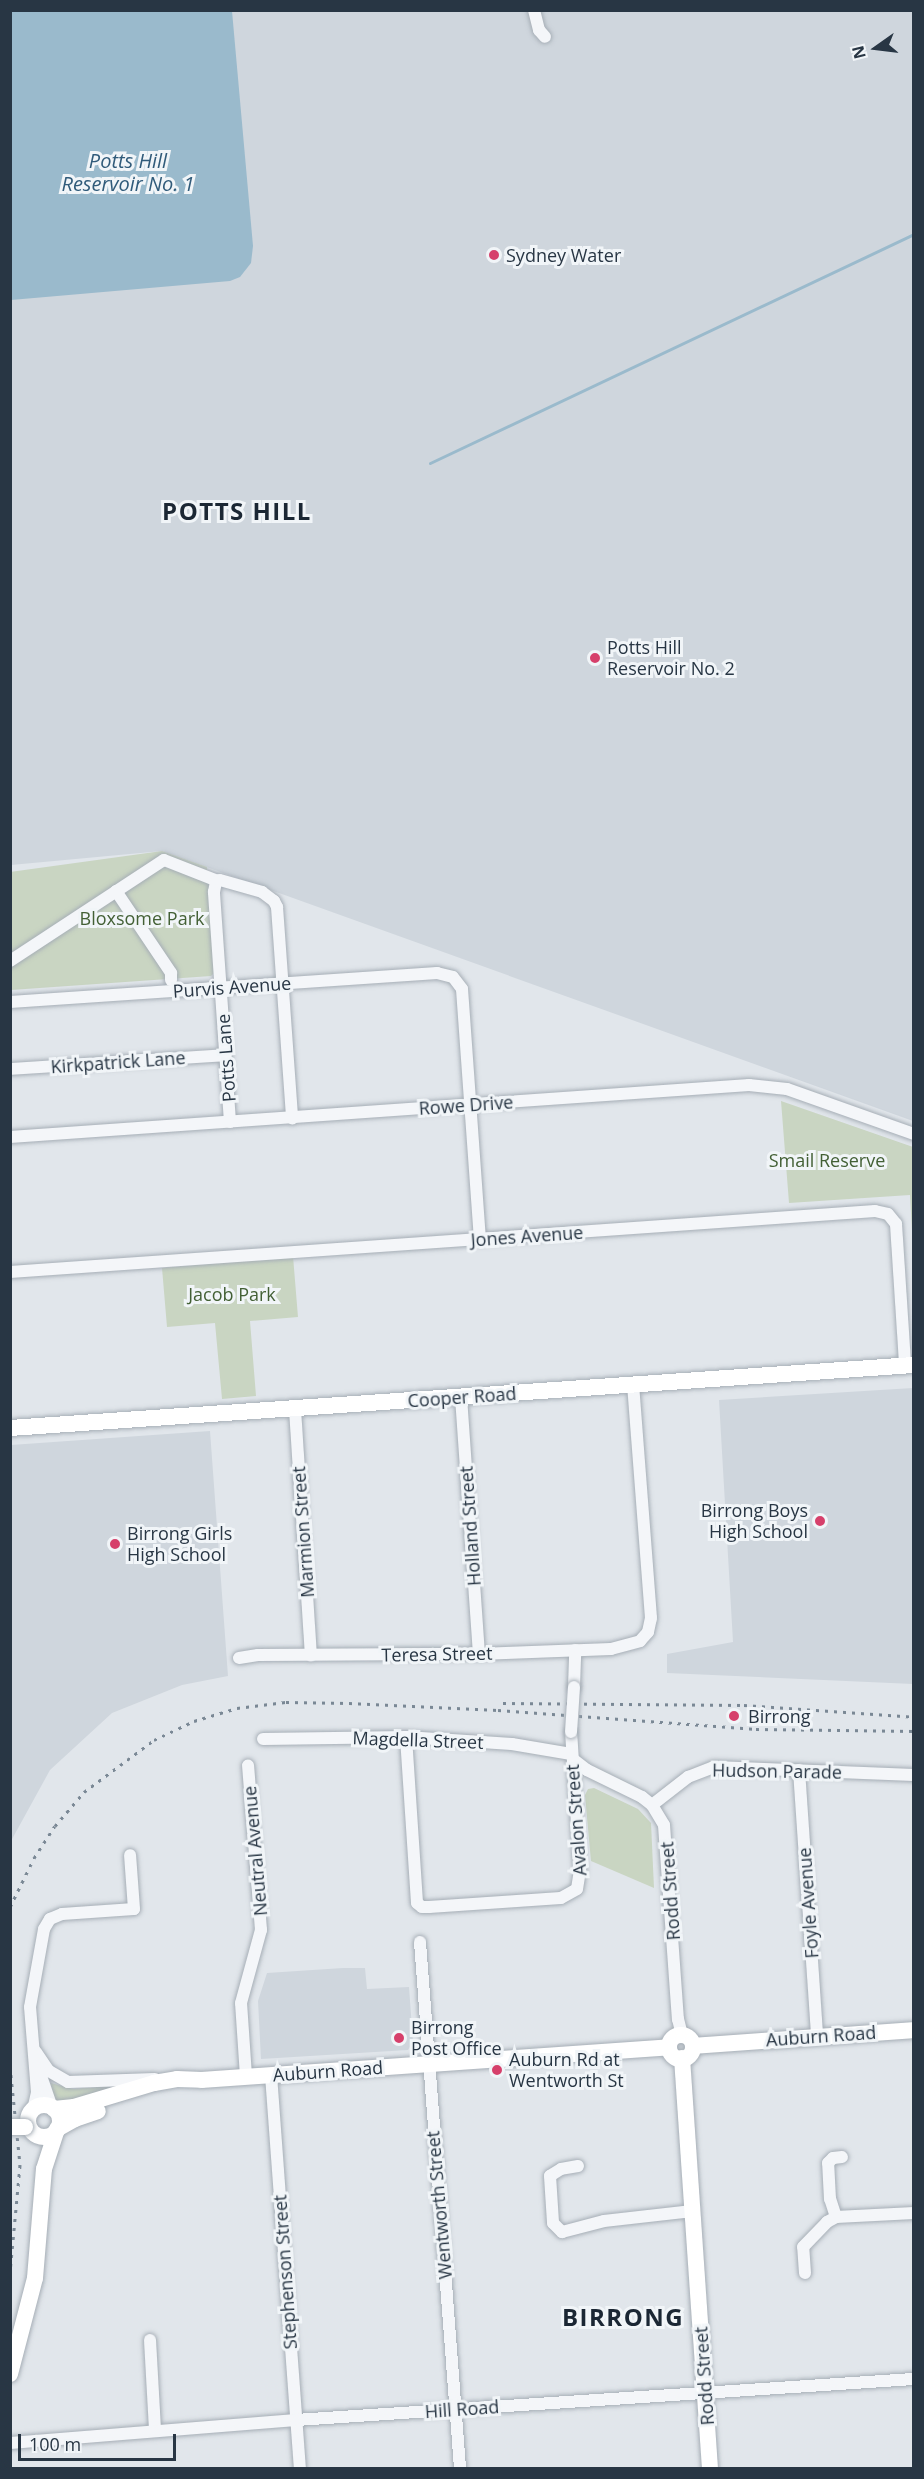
<!DOCTYPE html>
<style>
body{margin:0}
#map{position:relative;width:924px;height:2479px;overflow:hidden;background:#e1e6eb;font-family:"Open Sans",sans-serif}
div>[style]{position:absolute}
[style*='--x']{left:calc(var(--x)*1px);top:calc(var(--y)*1px);width:calc(var(--w)*1px);rotate:calc(var(--a)*1deg)}
.built>*{inset:0;background:#cfd6dd}
.green>*{inset:0;background:#c9d5c2}
.water>*{inset:0;background:#9abacc}
.stream>*{height:3px;margin:-1.5px;padding:0 1.5px;transform-origin:1.5px;border-radius:1.5px;background:#9abacc}
.roads{filter:drop-shadow(0 0 2px #a6aeb6) drop-shadow(0 0 2px #a6aeb6)}
.street>*{height:12px;margin:-6px;padding:0 6px;transform-origin:6px;border-radius:6px;background:#f4f6f9}
.secondary>*{height:16px;margin:-8px;padding:0 8px;transform-origin:8px;border-radius:8px;background:#fff}
.secondary>.ring{margin:-8px;padding:0;box-sizing:content-box;background:none;border:16px solid #fff;border-radius:50%}
.rail>*{height:3px;margin-top:-1.5px;transform-origin:0;background:repeating-linear-gradient(90deg,#7a8895 0 3px,transparent 0 9px)}
.bridges{filter:drop-shadow(0 0 2px #a6aeb6) drop-shadow(0 0 2px #a6aeb6)}
.street-bridge>*{height:12px;margin:-6px;padding:0 6px;transform-origin:6px;border-radius:6px;background:#f4f6f9}
.secondary-bridge>*{height:16px;margin:-8px;padding:0 8px;transform-origin:8px;border-radius:8px;background:#fff}
.dots>*{width:16px;height:16px;translate:-50% -50%;box-sizing:border-box;border:3px solid #f1f5f8;border-radius:50%}
span{translate:-50% -50%;white-space:nowrap;text-align:center;line-height:1.15;-webkit-text-stroke:6px #f1f5f8;paint-order:stroke}
.poi-label{font-size:18px;color:#283644}
.left{translate:0 -50%;text-align:left}
.right{translate:-100% -50%;text-align:right}
.park-label{font-size:18px;color:#436035}
.street-label{font-size:18px;color:#283644}
.water-label{font-size:20px;color:#305b7a;font-style:italic}
.district-label{font-size:24px;color:#1b2734;font-weight:700;letter-spacing:1.5px}
.frame{position:absolute;inset:0;border:12px solid #283644;pointer-events:none}
.north{position:absolute;left:846px;top:18px;width:60px;height:60px;-webkit-text-stroke:4px #f1f5f8;paint-order:stroke;rotate:256deg;font-size:16px;font-weight:700;line-height:24px;text-align:center;color:#283644}
.north::after{content:'';display:block;margin:auto;width:21px;height:27px;background:#283644;clip-path:polygon(50% 0,100% 100%,50% 72%,0 100%)}
.scale{position:absolute;left:18px;top:2434px;width:158px;height:27px;box-sizing:border-box;border:3px solid #283644;border-top:0;padding-left:8px;font-size:18px;line-height:21px;white-space:nowrap;color:#283644;-webkit-text-stroke:4px #f1f5f8;paint-order:stroke}
</style>
<div id="map">
<div class="built">
<div style="clip-path:polygon(11px 11px,913px 11px,913px 1121px,162px 851px,11px 865px)"></div>
<div style="clip-path:polygon(913px 1388px,913px 1684px,667px 1673px,667px 1654px,733px 1642px,719px 1400px)"></div>
<div style="clip-path:polygon(210px 1431px,228px 1676px,182px 1685px,112px 1713px,50px 1770px,11px 1841px,11px 1445px)"></div>
<div style="clip-path:polygon(343px 1968px,365px 1968px,367px 1989px,409px 1987px,413px 2042px,408px 2050px,261px 2059px,258px 2001px,267px 1973px)"></div>
</div>
<div class="green">
<div style="clip-path:polygon(162px 851px,207px 867px,215px 972px,211px 976px,11px 990px,10px 872px)"></div>
<div style="clip-path:polygon(781px 1101px,913px 1147px,913px 1249px,910px 1195px,789px 1203px)"></div>
<div style="clip-path:polygon(293px 1256px,298px 1317px,250px 1321px,256px 1396px,222px 1399px,215px 1323px,167px 1327px,162px 1268px)"></div>
<div style="clip-path:polygon(594px 1788px,638px 1809px,651px 1823px,654px 1888px,591px 1861px,585px 1795px,588px 1789px)"></div>
<div style="clip-path:polygon(51px 2083px,73px 2089px,125px 2085px,66px 2104px,53px 2100px)"></div>
</div>
<div class="water">
<div style="clip-path:polygon(11px 10px,232px 11px,253px 246px,251px 263px,240px 277px,230px 281px,11px 300px)"></div>
</div>
<div class="stream">
<div style="--x:430;--y:463;--w:535;--a:-25.32"></div>
</div>
<div class="roads">
<div class="street">
<div style="--x:534;--y:10;--w:21;--a:76"></div>
<div style="--x:539;--y:30;--w:9;--a:49"></div>
<div style="--x:116;--y:891;--w:99;--a:56.1"></div>
<div style="--x:171;--y:973;--w:7;--a:90"></div>
<div style="--x:10;--y:961;--w:184;--a:-33.3"></div>
<div style="--x:164;--y:860;--w:58;--a:21.3"></div>
<div style="--x:10;--y:1002;--w:428;--a:-3.9"></div>
<div style="--x:437;--y:973;--w:16;--a:14"></div>
<div style="--x:453;--y:977;--w:15;--a:53"></div>
<div style="--x:462;--y:989;--w:251;--a:85.9"></div>
<div style="--x:10;--y:1069;--w:216;--a:-3.7"></div>
<div style="--x:230;--y:1122;--w:231;--a:-94"></div>
<div style="--x:214;--y:892;--w:10;--a:-79"></div>
<div style="--x:216;--y:882;--w:4;--a:-27"></div>
<div style="--x:220;--y:880;--w:44;--a:15.9"></div>
<div style="--x:262;--y:892;--w:15;--a:37"></div>
<div style="--x:274;--y:901;--w:7;--a:63"></div>
<div style="--x:277;--y:907;--w:212;--a:85.9"></div>
<div style="--x:10;--y:1137;--w:741;--a:-4.03"></div>
<div style="--x:749;--y:1085;--w:38;--a:6"></div>
<div style="--x:787;--y:1089;--w:135;--a:19.5"></div>
<div style="--x:10;--y:1272;--w:867;--a:-4.03"></div>
<div style="--x:875;--y:1211;--w:13;--a:13"></div>
<div style="--x:888;--y:1214;--w:13;--a:51"></div>
<div style="--x:896;--y:1224;--w:141;--a:86.3"></div>
<div style="--x:461;--y:1397;--w:258;--a:86"></div>
<div style="--x:295;--y:1409;--w:247;--a:86.3"></div>
<div style="--x:239;--y:1658;--w:19;--a:-9"></div>
<div style="--x:258;--y:1655;--w:221;--a:-0.3"></div>
<div style="--x:479;--y:1654;--w:132;--a:-2.2"></div>
<div style="--x:611;--y:1649;--w:30;--a:-15"></div>
<div style="--x:640;--y:1641;--w:12;--a:-48"></div>
<div style="--x:648;--y:1632;--w:14;--a:-78"></div>
<div style="--x:651;--y:1618;--w:234;--a:-94.4"></div>
<div style="--x:574;--y:1687;--w:37;--a:-88"></div>
<div style="--x:406;--y:1737;--w:166;--a:86.2"></div>
<div style="--x:417;--y:1903;--w:6;--a:39"></div>
<div style="--x:422;--y:1907;--w:7;--a:0"></div>
<div style="--x:429;--y:1907;--w:132;--a:-3.9"></div>
<div style="--x:561;--y:1898;--w:18;--a:-29"></div>
<div style="--x:577;--y:1889;--w:19;--a:-81"></div>
<div style="--x:580;--y:1870;--w:138;--a:-93.7"></div>
<div style="--x:263;--y:1739;--w:143;--a:-0.8"></div>
<div style="--x:406;--y:1737;--w:106;--a:3.8"></div>
<div style="--x:512;--y:1744;--w:60;--a:9.6"></div>
<div style="--x:574;--y:1760;--w:16;--a:38"></div>
<div style="--x:587;--y:1770;--w:61;--a:26.1"></div>
<div style="--x:642;--y:1797;--w:13;--a:39"></div>
<div style="--x:652;--y:1805;--w:23;--a:59"></div>
<div style="--x:664;--y:1825;--w:195;--a:85.9"></div>
<div style="--x:678;--y:2019;--w:16;--a:76"></div>
<div style="--x:799;--y:1770;--w:268;--a:86.1"></div>
<div style="--x:652;--y:1805;--w:46;--a:-37.9"></div>
<div style="--x:688;--y:1777;--w:28;--a:-21"></div>
<div style="--x:714;--y:1767;--w:200;--a:2.3"></div>
<div style="--x:420;--y:1942;--w:528;--a:85.65"></div>
<div style="--x:36;--y:2052;--w:23;--a:56"></div>
<div style="--x:49;--y:2071;--w:22;--a:30"></div>
<div style="--x:68;--y:2082;--w:87;--a:-2"></div>
<div style="--x:40;--y:2073;--w:36;--a:71"></div>
<div style="--x:271;--y:2075;--w:394;--a:85.8"></div>
<div style="--x:246;--y:2076;--w:73;--a:-93.9"></div>
<div style="--x:241;--y:2003;--w:76;--a:-74.7"></div>
<div style="--x:261;--y:1930;--w:165;--a:-94.5"></div>
<div style="--x:33;--y:2110;--w:18;--a:-77"></div>
<div style="--x:37;--y:2092;--w:85;--a:-94.7"></div>
<div style="--x:30;--y:2007;--w:79;--a:-79.8"></div>
<div style="--x:44;--y:1929;--w:12;--a:-59"></div>
<div style="--x:50;--y:1919;--w:13;--a:-23"></div>
<div style="--x:62;--y:1914;--w:72;--a:-4"></div>
<div style="--x:134;--y:1909;--w:54;--a:-94.2"></div>
<div style="--x:578;--y:2166;--w:17;--a:170"></div>
<div style="--x:561;--y:2169;--w:13;--a:148"></div>
<div style="--x:550;--y:2176;--w:47;--a:86.3"></div>
<div style="--x:553;--y:2223;--w:13;--a:45"></div>
<div style="--x:562;--y:2232;--w:43;--a:-14.7"></div>
<div style="--x:604;--y:2221;--w:89;--a:-6.5"></div>
<div style="--x:836;--y:2217;--w:19;--a:-108"></div>
<div style="--x:830;--y:2199;--w:36;--a:-93"></div>
<div style="--x:828;--y:2163;--w:7;--a:-45"></div>
<div style="--x:833;--y:2158;--w:9;--a:-6"></div>
<div style="--x:805;--y:2273;--w:26;--a:-94"></div>
<div style="--x:803;--y:2247;--w:35;--a:-46"></div>
<div style="--x:827;--y:2222;--w:10;--a:-29"></div>
<div style="--x:836;--y:2217;--w:78;--a:-2.9"></div>
<div style="--x:150;--y:2340;--w:90;--a:86.8"></div>
<div style="--x:10;--y:2443;--w:287;--a:-4.6"></div>
<div style="--x:296;--y:2420;--w:619;--a:-3.8"></div>
</div>
<div class="secondary">
<div style="--x:10;--y:1428;--w:906;--a:-3.99"></div>
<div class="ring" style="left:669px;top:2035px;width:8px;height:8px"></div>
<div style="--x:693;--y:2046;--w:222;--a:-4.1"></div>
<div style="--x:682;--y:2058;--w:411;--a:86.1"></div>
<div class="ring" style="left:28px;top:2105px;width:16px;height:16px"></div>
<div style="--x:54;--y:2109;--w:20;--a:-6"></div>
<div style="--x:74;--y:2107;--w:84;--a:-16.7"></div>
<div style="--x:154;--y:2083;--w:23;--a:-10"></div>
<div style="--x:177;--y:2079;--w:25;--a:2"></div>
<div style="--x:202;--y:2080;--w:468;--a:-4"></div>
<div style="--x:57;--y:2129;--w:21;--a:-29"></div>
<div style="--x:75;--y:2119;--w:24;--a:-19"></div>
<div style="--x:10;--y:2374;--w:99;--a:-75.4"></div>
<div style="--x:35;--y:2278;--w:109;--a:-85.3"></div>
<div style="--x:44;--y:2169;--w:40;--a:-72"></div>
</div>
</div>
<div class="rail">
<div style="--x:503;--y:1703;--w:241;--a:0.5"></div>
<div style="--x:744;--y:1705;--w:170;--a:4"></div>
<div style="--x:10;--y:1907;--w:55;--a:-63.9"></div>
<div style="--x:34;--y:1858;--w:38;--a:-57"></div>
<div style="--x:55;--y:1826;--w:45;--a:-49.5"></div>
<div style="--x:84;--y:1792;--w:87;--a:-36.6"></div>
<div style="--x:154;--y:1740;--w:44;--a:-25.4"></div>
<div style="--x:194;--y:1721;--w:45;--a:-16.8"></div>
<div style="--x:237;--y:1708;--w:49;--a:-7"></div>
<div style="--x:286;--y:1702;--w:63;--a:0.9"></div>
<div style="--x:349;--y:1703;--w:149;--a:2.7"></div>
<div style="--x:498;--y:1710;--w:259;--a:4.2"></div>
<div style="--x:756;--y:1729;--w:158;--a:0.7"></div>
<div style="--x:10;--y:2066;--w:100;--a:84.2"></div>
<div style="--x:20;--y:2165;--w:108;--a:95.3"></div>
</div>
<div class="bridges">
<div class="street-bridge">
<div style="--x:571;--y:1732;--w:45;--a:-86.2"></div>
</div>
<div class="secondary-bridge">
<div style="--x:10;--y:2127;--w:15;--a:0"></div>
</div>
</div>
<div class="dots">
<div style="left:494px;top:255px;background:#d6406b"></div>
<div style="left:595px;top:658px;background:#d6406b"></div>
<div style="left:820px;top:1521px;background:#d6406b"></div>
<div style="left:115px;top:1544px;background:#d6406b"></div>
<div style="left:734px;top:1716px;background:#d6406b"></div>
<div style="left:399px;top:2038px;background:#d6406b"></div>
<div style="left:497px;top:2070px;background:#d6406b"></div>
</div>
<div class="poi-label">
<span class="left" style="left:506px;top:255px">Sydney Water</span>
<span class="left" style="left:607px;top:658px">Potts Hill<br>Reservoir No. 2</span>
<span class="right" style="left:808px;top:1521px">Birrong Boys<br>High School</span>
<span class="left" style="left:127px;top:1544px">Birrong Girls<br>High School</span>
<span class="left" style="left:748px;top:1716px">Birrong</span>
<span class="left" style="left:411px;top:2038px">Birrong<br>Post Office</span>
<span class="left" style="left:509px;top:2070px">Auburn Rd at<br>Wentworth St</span>
</div>
<div class="park-label">
<span style="left:142px;top:918px">Bloxsome Park</span>
<span style="left:827px;top:1160px">Smail Reserve</span>
<span style="left:232px;top:1294px">Jacob Park</span>
</div>
<div class="street-label">
<span style="left:232px;top:987px;rotate:-4deg">Purvis Avenue</span>
<span style="left:226px;top:1058px;rotate:-94deg">Potts Lane</span>
<span style="left:118px;top:1062px;rotate:-4deg">Kirkpatrick Lane</span>
<span style="left:466px;top:1105px;rotate:-4deg">Rowe Drive</span>
<span style="left:527px;top:1236px;rotate:-4deg">Jones Avenue</span>
<span style="left:462px;top:1397px;rotate:-4deg">Cooper Road</span>
<span style="left:470px;top:1526px;rotate:-94deg">Holland Street</span>
<span style="left:303px;top:1532px;rotate:-94deg">Marmion Street</span>
<span style="left:437px;top:1654px;rotate:-1deg">Teresa Street</span>
<span style="left:418px;top:1740px;rotate:2deg">Magdella Street</span>
<span style="left:777px;top:1771px;rotate:1deg">Hudson Parade</span>
<span style="left:576px;top:1820px;rotate:-94deg">Avalon Street</span>
<span style="left:255px;top:1851px;rotate:-95deg">Neutral Avenue</span>
<span style="left:670px;top:1891px;rotate:-94deg">Rodd Street</span>
<span style="left:808px;top:1903px;rotate:-94deg">Foyle Avenue</span>
<span style="left:821px;top:2036px;rotate:-4deg">Auburn Road</span>
<span style="left:328px;top:2071px;rotate:-4deg">Auburn Road</span>
<span style="left:439px;top:2205px;rotate:-95deg">Wentworth Street</span>
<span style="left:285px;top:2272px;rotate:-94deg">Stephenson Street</span>
<span style="left:704px;top:2376px;rotate:-94deg">Rodd Street</span>
<span style="left:462px;top:2409px;rotate:-4deg">Hill Road</span>
</div>
<div class="water-label">
<span style="left:128px;top:172px">Potts Hill<br>Reservoir No. 1</span>
</div>
<div class="district-label">
<span style="left:237px;top:511px">POTTS HILL</span>
<span style="left:623px;top:2317px">BIRRONG</span>
</div>
<div class="frame"></div>
<div class="north">N</div>
<div class="scale">100 m</div>
</div>
